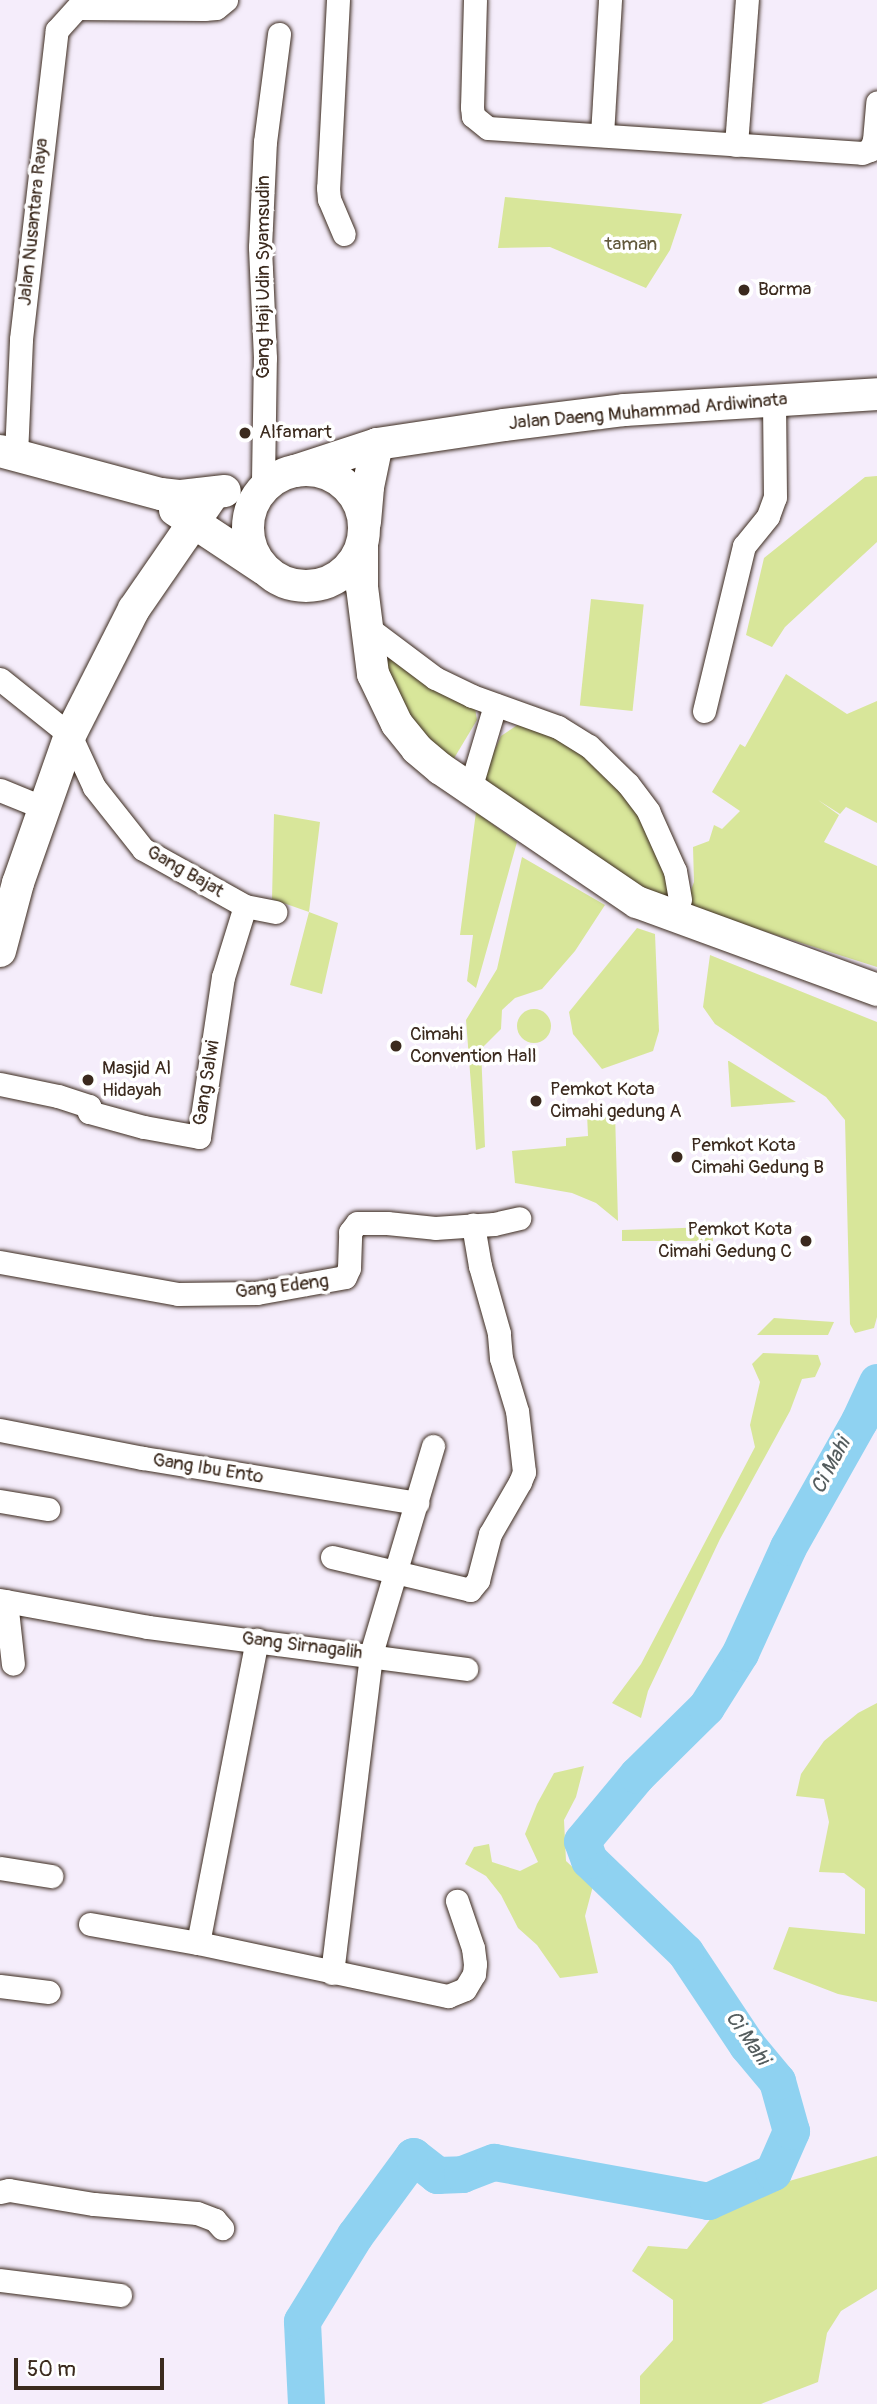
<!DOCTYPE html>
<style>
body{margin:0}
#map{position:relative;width:877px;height:2404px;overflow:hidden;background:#f5edfb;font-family:Pangolin,sans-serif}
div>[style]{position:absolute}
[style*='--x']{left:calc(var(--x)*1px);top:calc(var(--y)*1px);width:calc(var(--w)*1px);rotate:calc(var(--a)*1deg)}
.green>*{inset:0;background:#d8e69a;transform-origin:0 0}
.round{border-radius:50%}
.river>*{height:37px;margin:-18.5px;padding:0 18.5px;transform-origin:18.5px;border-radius:18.5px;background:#8fd2f1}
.roads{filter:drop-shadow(0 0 2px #3b2a1e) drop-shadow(0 0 2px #3b2a1e)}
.street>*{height:23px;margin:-11.5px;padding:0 11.5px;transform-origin:11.5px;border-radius:11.5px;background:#fff}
.secondary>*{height:32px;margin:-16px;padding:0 16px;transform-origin:16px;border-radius:16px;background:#fff}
.secondary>.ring{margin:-16px;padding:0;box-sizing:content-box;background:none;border:32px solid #fff;border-radius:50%}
.dots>*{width:19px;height:19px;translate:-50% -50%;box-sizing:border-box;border:4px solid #fff;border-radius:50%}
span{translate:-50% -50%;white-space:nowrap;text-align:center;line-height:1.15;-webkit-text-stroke:7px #fff;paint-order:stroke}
.street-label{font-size:19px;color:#3b2a1e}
.park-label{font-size:19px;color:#62593d}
.poi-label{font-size:19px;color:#3b2a1e}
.left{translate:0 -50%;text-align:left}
.right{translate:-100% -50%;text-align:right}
.water-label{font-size:21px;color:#545c5d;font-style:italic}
.scale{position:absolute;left:14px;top:2358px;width:150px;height:32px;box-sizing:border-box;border:4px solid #3b2a1e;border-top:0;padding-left:9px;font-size:21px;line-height:24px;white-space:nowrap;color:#3b2a1e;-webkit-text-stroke:5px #fff;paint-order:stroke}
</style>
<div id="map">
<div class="green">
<div style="clip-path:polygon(505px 197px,682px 214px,670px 250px,646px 288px,550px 247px,498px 248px)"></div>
<div style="clip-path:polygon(877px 476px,877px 542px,785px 627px,772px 647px,746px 635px,764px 558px,865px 477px)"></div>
<div style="left:591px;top:599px;width:53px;height:107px;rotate:6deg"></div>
<div style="clip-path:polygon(393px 656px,474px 702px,477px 720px,447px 770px,370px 662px)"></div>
<div style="clip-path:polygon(786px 674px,847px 714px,877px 701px,877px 823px,846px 807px,840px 814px,818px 800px,839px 815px,824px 842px,877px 866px,877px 967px,685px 906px,694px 882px,693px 847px,709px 841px,714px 825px,722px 829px,740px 811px,712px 792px,740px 744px,745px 747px)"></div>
<div style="clip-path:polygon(522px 722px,584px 751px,636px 805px,676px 902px,628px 884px,487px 787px,485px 771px,501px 736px)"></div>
<div style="clip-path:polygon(476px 812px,517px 842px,476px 988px,467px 981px,473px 935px,460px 935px)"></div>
<div style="clip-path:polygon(274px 814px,320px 822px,309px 912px,338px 923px,322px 994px,290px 985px,309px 912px,272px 899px)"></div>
<div style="clip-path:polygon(522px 857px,605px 905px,575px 951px,542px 989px,515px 998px,502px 1010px,501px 1029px,481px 1049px,485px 1147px,476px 1150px,466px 1020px,497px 969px)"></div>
<div style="clip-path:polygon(637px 928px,655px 934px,659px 1031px,653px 1051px,602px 1069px,573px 1034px,569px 1012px)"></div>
<div style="clip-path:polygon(710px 955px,877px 1022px,877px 1317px,874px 1328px,855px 1333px,850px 1324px,845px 1120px,826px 1097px,715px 1024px,703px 1007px)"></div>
<div class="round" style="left:517px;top:1009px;width:34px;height:34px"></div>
<div style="clip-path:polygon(728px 1061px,729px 1061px,796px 1102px,731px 1107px)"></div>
<div style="clip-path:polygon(615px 1112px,618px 1221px,596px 1203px,572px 1193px,515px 1183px,512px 1151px,566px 1146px,566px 1138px,588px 1136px,587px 1114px)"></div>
<div style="clip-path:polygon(712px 1227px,713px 1241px,622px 1241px,622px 1230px)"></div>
<div style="clip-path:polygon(774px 1318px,834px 1322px,828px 1335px,757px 1335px)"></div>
<div style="clip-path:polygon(763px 1353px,818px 1355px,821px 1364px,815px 1377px,802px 1379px,790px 1411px,720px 1539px,648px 1691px,641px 1718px,612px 1703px,641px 1664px,755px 1447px,750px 1425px,760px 1382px,752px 1364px)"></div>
<div style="clip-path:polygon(877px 1703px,877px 2002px,838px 1994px,773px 1969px,789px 1927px,865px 1934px,865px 1889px,844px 1873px,819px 1872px,829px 1822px,824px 1799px,796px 1796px,801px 1774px,824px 1741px,858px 1713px)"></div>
<div style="clip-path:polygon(584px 1766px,576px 1797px,564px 1820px,566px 1861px,593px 1886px,585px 1916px,598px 1973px,560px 1978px,537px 1945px,518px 1928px,501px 1895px,486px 1876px,465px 1864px,474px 1847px,489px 1844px,492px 1862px,520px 1871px,538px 1862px,525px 1834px,537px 1804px,554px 1773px)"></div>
<div style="clip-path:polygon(877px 2156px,877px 2289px,841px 2311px,827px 2333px,818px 2382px,761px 2404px,640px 2404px,640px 2376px,673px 2340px,673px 2300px,632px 2271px,648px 2246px,687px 2249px,726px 2199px)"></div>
</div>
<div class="river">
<div style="--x:306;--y:2404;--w:83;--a:-92.8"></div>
<div style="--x:302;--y:2321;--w:101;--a:-58.4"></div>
<div style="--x:355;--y:2235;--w:98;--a:-53.7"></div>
<div style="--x:413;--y:2156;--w:31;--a:38"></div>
<div style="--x:437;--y:2175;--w:25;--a:-2"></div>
<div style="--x:462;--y:2174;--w:34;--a:-21"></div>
<div style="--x:494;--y:2162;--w:218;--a:10.3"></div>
<div style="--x:708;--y:2201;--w:71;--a:-24"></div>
<div style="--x:773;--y:2172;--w:45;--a:-66.3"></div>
<div style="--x:791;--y:2131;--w:52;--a:-105.6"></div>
<div style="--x:777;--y:2081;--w:47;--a:-129.8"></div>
<div style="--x:747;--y:2045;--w:112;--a:-123.7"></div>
<div style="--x:685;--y:1952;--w:133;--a:-136.2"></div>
<div style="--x:589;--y:1860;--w:20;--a:-110"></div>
<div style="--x:582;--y:1841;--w:86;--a:-50.2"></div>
<div style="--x:637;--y:1775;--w:97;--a:-44.6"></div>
<div style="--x:706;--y:1707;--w:64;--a:-57.8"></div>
<div style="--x:740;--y:1653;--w:116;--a:-65.6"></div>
<div style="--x:788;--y:1547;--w:145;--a:-60.6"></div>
<div style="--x:859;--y:1421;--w:43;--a:-65.2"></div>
</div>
<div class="roads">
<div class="street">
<div style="--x:338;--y:0;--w:188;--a:93"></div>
<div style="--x:328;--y:188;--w:11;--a:85"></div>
<div style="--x:329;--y:199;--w:38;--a:67"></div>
<div style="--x:475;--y:0;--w:107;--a:91.6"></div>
<div style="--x:472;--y:107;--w:9;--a:84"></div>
<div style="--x:473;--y:116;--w:19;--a:39"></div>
<div style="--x:488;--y:128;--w:375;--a:3.8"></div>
<div style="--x:862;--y:153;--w:9;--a:-21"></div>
<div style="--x:870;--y:150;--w:11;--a:-68"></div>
<div style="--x:874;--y:140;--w:38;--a:-85"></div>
<div style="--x:78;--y:8;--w:126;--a:0.5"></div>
<div style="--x:204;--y:9;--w:12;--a:-5"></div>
<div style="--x:216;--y:8;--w:13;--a:-39"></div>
<div style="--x:602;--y:135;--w:135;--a:-86.6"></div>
<div style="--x:736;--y:145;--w:145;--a:-85.7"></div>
<div style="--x:16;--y:455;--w:116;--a:-87.5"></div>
<div style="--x:21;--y:339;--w:311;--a:-83.4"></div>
<div style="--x:57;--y:30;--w:40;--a:-48"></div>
<div style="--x:263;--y:480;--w:122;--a:-89.1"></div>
<div style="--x:265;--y:358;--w:111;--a:-92.6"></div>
<div style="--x:260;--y:247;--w:105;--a:-87.3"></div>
<div style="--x:265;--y:142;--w:109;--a:-82.6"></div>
<div style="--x:367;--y:627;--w:85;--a:36.9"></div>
<div style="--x:435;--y:678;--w:41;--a:25.9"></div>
<div style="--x:472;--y:696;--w:91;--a:19.8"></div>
<div style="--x:558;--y:727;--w:36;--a:32"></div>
<div style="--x:589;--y:746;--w:54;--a:44.3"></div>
<div style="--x:628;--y:784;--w:34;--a:53"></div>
<div style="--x:648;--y:811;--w:66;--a:65.8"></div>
<div style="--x:675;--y:871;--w:29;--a:80"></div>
<div style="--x:0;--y:679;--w:90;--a:38.7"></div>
<div style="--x:70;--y:735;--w:57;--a:65.2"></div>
<div style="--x:94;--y:787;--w:79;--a:51.7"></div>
<div style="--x:143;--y:849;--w:117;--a:29.2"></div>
<div style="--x:245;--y:906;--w:31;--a:11"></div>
<div style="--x:704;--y:711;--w:170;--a:-76.4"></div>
<div style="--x:744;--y:546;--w:38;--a:-51"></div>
<div style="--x:768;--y:516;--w:20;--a:-70"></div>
<div style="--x:775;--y:497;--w:97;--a:-90.6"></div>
<div style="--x:470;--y:789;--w:88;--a:-73.4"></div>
<div style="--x:0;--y:790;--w:48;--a:22.2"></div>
<div style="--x:0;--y:1084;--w:59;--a:11.7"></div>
<div style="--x:58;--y:1096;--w:33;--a:18"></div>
<div style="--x:89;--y:1106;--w:6;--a:90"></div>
<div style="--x:89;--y:1112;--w:57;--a:15.3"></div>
<div style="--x:144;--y:1127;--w:56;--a:10.3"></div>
<div style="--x:199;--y:1137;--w:162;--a:-81.5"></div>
<div style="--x:223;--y:977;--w:74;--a:-72.8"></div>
<div style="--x:0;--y:1262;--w:181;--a:10.2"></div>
<div style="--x:178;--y:1294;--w:79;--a:-0.7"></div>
<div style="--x:257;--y:1293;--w:89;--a:-10.3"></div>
<div style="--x:345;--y:1277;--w:10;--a:-66"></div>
<div style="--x:349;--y:1268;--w:36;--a:-88"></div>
<div style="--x:350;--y:1232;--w:11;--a:-52"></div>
<div style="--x:357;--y:1223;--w:30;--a:0"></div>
<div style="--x:387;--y:1223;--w:48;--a:5.9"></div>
<div style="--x:435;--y:1228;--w:59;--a:-3.9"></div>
<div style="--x:494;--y:1224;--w:26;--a:-13"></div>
<div style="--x:0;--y:1430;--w:146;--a:11.1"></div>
<div style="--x:143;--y:1458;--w:278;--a:9.3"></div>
<div style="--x:0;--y:1501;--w:49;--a:9.5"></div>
<div style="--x:332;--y:1557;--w:142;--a:13.4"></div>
<div style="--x:470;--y:1590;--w:13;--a:-51"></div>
<div style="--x:478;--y:1580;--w:48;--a:-75.4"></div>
<div style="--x:490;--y:1534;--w:60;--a:-60"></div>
<div style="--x:520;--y:1482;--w:11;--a:-68"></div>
<div style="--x:524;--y:1472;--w:61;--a:-96.5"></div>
<div style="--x:517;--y:1411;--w:55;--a:-106.8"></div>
<div style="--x:501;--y:1358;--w:25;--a:-95"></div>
<div style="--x:499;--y:1333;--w:70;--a:-105.8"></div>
<div style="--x:480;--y:1266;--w:42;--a:-99.7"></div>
<div style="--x:0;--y:1600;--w:150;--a:10.3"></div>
<div style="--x:148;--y:1627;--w:321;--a:7.5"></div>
<div style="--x:6;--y:1601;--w:63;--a:83.7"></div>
<div style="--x:0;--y:1868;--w:52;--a:8.9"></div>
<div style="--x:90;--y:1924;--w:110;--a:10"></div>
<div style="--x:198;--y:1943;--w:256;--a:12"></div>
<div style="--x:448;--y:1996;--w:18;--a:-22"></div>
<div style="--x:465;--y:1989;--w:17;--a:-59"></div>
<div style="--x:474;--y:1974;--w:10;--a:-84"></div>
<div style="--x:475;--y:1964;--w:16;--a:-97"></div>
<div style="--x:473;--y:1948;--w:50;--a:-108.8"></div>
<div style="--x:198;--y:1943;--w:309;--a:-79"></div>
<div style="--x:332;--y:1973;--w:321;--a:-83"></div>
<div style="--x:371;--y:1654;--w:217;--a:-73.4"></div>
<div style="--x:0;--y:1986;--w:49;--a:7"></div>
<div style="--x:0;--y:2192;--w:9;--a:-13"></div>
<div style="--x:9;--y:2190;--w:86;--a:9.4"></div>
<div style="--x:94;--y:2204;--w:103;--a:5"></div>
<div style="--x:197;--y:2213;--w:19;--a:21"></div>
<div style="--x:215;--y:2220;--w:11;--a:49"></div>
<div style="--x:0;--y:2280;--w:121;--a:7.1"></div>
</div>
<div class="secondary">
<div style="--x:0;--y:451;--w:167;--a:15"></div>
<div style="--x:161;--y:494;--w:20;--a:6"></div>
<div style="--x:181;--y:496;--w:44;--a:-6.5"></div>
<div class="ring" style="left:248px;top:470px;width:84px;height:84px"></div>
<div style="--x:295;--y:471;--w:86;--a:-18.2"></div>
<div style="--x:377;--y:444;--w:128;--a:-8.5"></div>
<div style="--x:504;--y:425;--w:122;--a:-7.1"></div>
<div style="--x:625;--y:410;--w:253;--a:-3.6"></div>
<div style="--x:175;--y:510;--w:107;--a:33.5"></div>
<div style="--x:365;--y:522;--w:35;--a:-85"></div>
<div style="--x:368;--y:487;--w:44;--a:-78.2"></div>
<div style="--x:362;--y:546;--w:41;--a:90"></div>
<div style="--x:362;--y:587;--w:88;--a:82.8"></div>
<div style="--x:373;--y:674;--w:55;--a:64.4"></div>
<div style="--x:397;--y:724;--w:32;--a:51"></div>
<div style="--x:417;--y:749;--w:31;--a:40"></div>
<div style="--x:441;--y:769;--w:237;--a:34.2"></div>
<div style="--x:637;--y:902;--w:256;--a:20.1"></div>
<div style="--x:0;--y:951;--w:70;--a:-75.2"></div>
<div style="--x:18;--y:883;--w:157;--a:-70.6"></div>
<div style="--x:70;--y:735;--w:141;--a:-63.1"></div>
<div style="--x:134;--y:609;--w:141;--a:-55.4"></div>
</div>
</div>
<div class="dots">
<div style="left:744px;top:290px;background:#3b2a1e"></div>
<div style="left:245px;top:433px;background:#3b2a1e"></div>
<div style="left:396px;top:1046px;background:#3b2a1e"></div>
<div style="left:88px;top:1080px;background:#3b2a1e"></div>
<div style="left:536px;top:1101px;background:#3b2a1e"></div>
<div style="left:677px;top:1157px;background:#3b2a1e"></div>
<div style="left:806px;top:1241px;background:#3b2a1e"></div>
</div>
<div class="street-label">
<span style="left:34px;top:222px;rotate:-84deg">Jalan Nusantara Raya</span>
<span style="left:264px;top:277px;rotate:-90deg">Gang Haji Udin Syamsudin</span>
<span style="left:648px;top:412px;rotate:-5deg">Jalan Daeng Muhammad Ardiwinata</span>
<span style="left:185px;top:872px;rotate:30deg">Gang Bajat</span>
<span style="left:207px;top:1083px;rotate:-81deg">Gang Salwi</span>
<span style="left:282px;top:1287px;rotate:-7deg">Gang Edeng</span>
<span style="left:208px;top:1469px;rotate:9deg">Gang Ibu Ento</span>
<span style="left:302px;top:1646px;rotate:7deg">Gang Sirnagalih</span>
</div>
<div class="park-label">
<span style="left:631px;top:245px">taman</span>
</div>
<div class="poi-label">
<span class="left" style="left:758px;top:290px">Borma</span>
<span class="left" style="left:259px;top:433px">Alfamart</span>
<span class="left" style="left:410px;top:1046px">Cimahi<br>Convention Hall</span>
<span class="left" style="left:102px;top:1080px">Masjid Al<br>Hidayah</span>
<span class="left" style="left:550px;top:1101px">Pemkot Kota<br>Cimahi gedung A</span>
<span class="left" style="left:691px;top:1157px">Pemkot Kota<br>Cimahi Gedung B</span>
<span class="right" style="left:792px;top:1241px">Pemkot Kota<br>Cimahi Gedung C</span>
</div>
<div class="water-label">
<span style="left:831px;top:1466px;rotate:-62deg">Ci Mahi</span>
<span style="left:747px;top:2038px;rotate:55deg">Ci Mahi</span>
</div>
<div class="scale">50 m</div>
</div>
